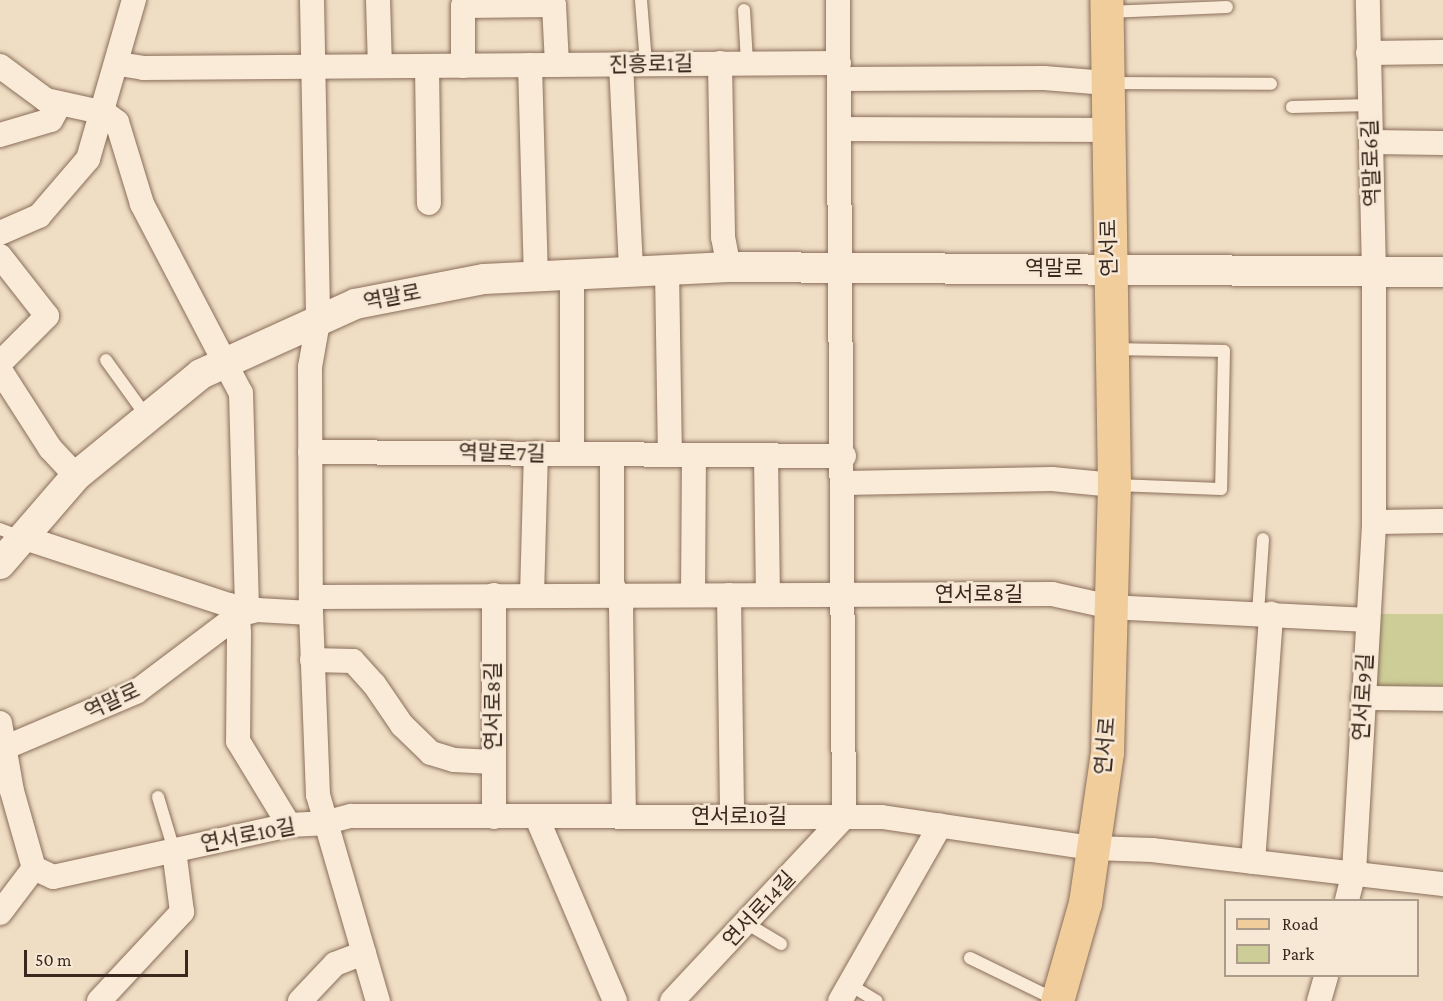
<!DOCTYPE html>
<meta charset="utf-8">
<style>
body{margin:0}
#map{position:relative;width:1443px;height:1001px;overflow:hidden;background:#efddc4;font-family:"Crimson Pro","Noto Sans KR",serif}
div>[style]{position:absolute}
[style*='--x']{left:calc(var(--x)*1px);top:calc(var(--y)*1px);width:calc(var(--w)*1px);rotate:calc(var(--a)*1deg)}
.green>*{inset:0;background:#cdcd98;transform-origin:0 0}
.roads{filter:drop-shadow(0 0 2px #8a6e5a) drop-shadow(0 0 2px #8a6e5a)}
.service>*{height:12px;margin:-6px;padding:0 6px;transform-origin:6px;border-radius:6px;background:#f9ebd8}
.minor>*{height:24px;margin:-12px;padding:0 12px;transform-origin:12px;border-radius:12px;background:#f9ebd8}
.tertiary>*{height:30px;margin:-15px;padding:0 15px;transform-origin:15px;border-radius:15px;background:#f9ebd8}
.primary>*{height:33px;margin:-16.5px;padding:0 16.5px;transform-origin:16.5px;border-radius:16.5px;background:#f2cd9c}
span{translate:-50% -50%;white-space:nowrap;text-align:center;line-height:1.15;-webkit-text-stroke:5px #f6e8d4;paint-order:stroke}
.street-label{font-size:21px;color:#3a281e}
.legend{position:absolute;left:1224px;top:899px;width:195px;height:78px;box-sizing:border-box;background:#f6e8d4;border:2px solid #ab9b8b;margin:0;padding:8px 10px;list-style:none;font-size:18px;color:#3a281e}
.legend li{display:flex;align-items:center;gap:12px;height:30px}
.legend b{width:30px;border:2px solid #ab9b8b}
.scale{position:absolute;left:24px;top:950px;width:164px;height:27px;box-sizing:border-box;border:3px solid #3a281e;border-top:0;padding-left:8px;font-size:18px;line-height:21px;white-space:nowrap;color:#3a281e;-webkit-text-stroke:4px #f6e8d4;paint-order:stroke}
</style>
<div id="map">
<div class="green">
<div style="left:1443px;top:614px;width:83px;height:76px;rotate:90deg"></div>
</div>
<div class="roads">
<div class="service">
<div style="--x:641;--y:0;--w:64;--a:85.5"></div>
<div style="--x:744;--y:10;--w:52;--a:86.7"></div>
<div style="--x:1108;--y:12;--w:119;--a:-2.4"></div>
<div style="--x:1107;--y:83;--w:164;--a:0.3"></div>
<div style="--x:1292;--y:107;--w:78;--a:-1.5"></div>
<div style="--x:1114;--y:349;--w:110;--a:1"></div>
<div style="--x:1224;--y:351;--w:138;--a:91.2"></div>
<div style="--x:1221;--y:489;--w:106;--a:-177.8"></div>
<div style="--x:106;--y:360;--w:70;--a:54.3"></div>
<div style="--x:0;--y:529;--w:22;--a:21"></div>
<div style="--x:1258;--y:613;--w:74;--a:-86.1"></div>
<div style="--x:158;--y:797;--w:55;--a:73.2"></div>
<div style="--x:746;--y:923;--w:41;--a:31"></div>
<div style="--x:970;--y:958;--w:96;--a:26"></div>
<div style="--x:850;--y:985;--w:31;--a:31"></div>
</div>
<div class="minor">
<div style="--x:312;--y:0;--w:322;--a:88.9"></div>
<div style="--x:318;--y:322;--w:46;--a:100.1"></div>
<div style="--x:310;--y:367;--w:246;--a:89.8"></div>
<div style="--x:311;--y:613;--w:182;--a:87.8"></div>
<div style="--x:318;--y:795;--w:215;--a:73.8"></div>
<div style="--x:378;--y:0;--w:66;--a:88.3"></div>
<div style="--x:1368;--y:53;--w:75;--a:-0.8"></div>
<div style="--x:720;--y:63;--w:174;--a:89"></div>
<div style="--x:723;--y:237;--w:31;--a:79"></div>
<div style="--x:119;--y:64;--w:24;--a:9"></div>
<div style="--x:143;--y:68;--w:696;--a:-0.41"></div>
<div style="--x:621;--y:64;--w:207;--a:87.2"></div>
<div style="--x:530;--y:65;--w:210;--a:88.4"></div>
<div style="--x:0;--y:66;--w:57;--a:36.5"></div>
<div style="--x:46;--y:100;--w:60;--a:12.4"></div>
<div style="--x:105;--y:113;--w:15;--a:37"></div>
<div style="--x:117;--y:122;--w:86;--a:73"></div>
<div style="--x:142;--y:204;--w:213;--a:62.4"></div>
<div style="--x:241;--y:393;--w:211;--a:88.4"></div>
<div style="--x:247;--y:604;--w:14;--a:129"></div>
<div style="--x:427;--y:66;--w:137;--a:89.2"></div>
<div style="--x:463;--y:66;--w:60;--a:-90"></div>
<div style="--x:463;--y:6;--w:91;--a:-0.6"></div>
<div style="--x:554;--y:5;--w:60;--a:87.1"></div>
<div style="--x:839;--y:79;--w:205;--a:-0.3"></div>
<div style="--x:1044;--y:78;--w:63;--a:4.5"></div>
<div style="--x:840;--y:129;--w:267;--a:0.2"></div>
<div style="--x:0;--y:135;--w:53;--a:-16.4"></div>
<div style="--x:51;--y:120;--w:18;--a:-61"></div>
<div style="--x:1371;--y:142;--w:72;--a:0.8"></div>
<div style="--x:0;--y:233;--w:43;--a:-23.6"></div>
<div style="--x:39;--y:216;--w:75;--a:-49.3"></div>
<div style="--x:88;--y:159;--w:166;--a:-73.9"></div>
<div style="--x:0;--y:256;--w:76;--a:51.9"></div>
<div style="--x:47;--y:316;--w:66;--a:135"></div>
<div style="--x:667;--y:269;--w:186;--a:89.1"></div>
<div style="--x:572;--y:272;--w:182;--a:90"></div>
<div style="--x:0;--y:370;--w:93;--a:57.3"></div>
<div style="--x:50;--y:448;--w:38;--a:47"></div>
<div style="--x:310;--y:452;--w:534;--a:0.43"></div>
<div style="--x:612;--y:454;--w:129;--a:90"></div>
<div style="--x:612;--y:583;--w:26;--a:69"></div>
<div style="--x:621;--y:607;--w:210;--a:89.2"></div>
<div style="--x:766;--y:455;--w:140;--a:89.2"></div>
<div style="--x:845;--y:483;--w:207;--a:-1.1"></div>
<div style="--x:1052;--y:479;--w:62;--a:5.5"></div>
<div style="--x:1374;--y:522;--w:69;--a:-0.8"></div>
<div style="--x:22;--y:537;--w:218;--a:18.2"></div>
<div style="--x:229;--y:605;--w:13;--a:48"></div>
<div style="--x:238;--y:615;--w:18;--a:87"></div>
<div style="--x:239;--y:633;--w:108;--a:90.5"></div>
<div style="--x:238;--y:741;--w:98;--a:58.7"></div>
<div style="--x:494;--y:595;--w:222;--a:90"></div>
<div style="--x:532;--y:595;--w:142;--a:-88.4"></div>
<div style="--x:693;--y:595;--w:140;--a:-89.6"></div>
<div style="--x:729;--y:595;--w:221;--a:89.2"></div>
<div style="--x:313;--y:597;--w:739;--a:-0.23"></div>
<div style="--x:1052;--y:594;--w:60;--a:12.4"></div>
<div style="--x:1111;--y:607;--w:256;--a:2.9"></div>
<div style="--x:312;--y:660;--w:41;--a:1.4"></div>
<div style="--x:353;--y:661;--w:31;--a:48"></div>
<div style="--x:374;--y:684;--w:50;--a:55.7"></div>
<div style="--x:402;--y:725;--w:40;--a:44"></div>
<div style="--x:431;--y:753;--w:24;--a:17"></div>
<div style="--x:454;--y:760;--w:39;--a:3"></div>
<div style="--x:1363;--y:698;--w:80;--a:0.7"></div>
<div style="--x:0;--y:723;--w:69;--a:80"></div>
<div style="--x:12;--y:791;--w:80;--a:74.1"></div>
<div style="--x:4;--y:748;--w:143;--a:-23"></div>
<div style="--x:136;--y:692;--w:128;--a:-37"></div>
<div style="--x:238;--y:615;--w:20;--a:-15"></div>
<div style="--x:257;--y:610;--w:54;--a:3.2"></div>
<div style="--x:537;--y:818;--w:199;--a:66.9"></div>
<div style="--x:1253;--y:862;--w:249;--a:-85.8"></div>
<div style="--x:34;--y:868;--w:21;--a:25"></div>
<div style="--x:53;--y:877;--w:242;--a:-12.4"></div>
<div style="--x:289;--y:825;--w:35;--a:-3"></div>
<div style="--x:324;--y:823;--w:28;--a:-15"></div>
<div style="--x:351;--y:816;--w:531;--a:0.11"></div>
<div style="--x:882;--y:817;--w:213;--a:8.4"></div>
<div style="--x:1093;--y:848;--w:59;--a:1.9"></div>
<div style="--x:1152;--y:850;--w:293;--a:6.7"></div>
<div style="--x:1347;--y:900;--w:29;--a:-76"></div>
<div style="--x:1354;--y:872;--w:351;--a:-86.7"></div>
<div style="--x:1374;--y:522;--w:249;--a:-90"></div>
<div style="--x:1374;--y:273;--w:273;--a:-91.3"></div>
<div style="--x:0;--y:913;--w:56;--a:-52.9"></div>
<div style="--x:99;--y:1001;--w:122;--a:-47"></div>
<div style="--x:182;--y:912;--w:63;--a:-97.4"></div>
<div style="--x:300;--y:1001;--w:51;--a:-46.6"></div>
<div style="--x:335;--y:964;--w:31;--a:-21"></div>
<div style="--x:672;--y:1001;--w:252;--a:-46.9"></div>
<div style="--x:844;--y:817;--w:817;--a:-90.42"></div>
<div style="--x:840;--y:1001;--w:202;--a:-60.3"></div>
<div style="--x:1319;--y:1001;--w:26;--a:-74"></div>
</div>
<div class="tertiary">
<div style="--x:0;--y:564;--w:116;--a:-49.2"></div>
<div style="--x:76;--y:476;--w:161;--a:-39.2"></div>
<div style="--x:201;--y:374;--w:169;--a:-24.4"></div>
<div style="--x:355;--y:304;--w:131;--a:-11"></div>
<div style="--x:484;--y:279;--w:245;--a:-2.8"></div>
<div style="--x:729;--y:267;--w:714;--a:0.4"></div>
</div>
<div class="primary">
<div style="--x:1057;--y:1001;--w:102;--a:-74.1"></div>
<div style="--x:1085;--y:903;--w:153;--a:-81.7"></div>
<div style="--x:1107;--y:752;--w:267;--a:-88.5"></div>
<div style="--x:1114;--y:485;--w:485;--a:-90.9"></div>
</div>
</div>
<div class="street-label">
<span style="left:651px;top:64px;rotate:-1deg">진흥로1길</span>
<span style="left:1371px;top:163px;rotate:-92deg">역말로6길</span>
<span style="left:1109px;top:248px;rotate:-91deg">연서로</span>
<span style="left:1054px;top:268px">역말로</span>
<span style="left:392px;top:297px;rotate:-11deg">역말로</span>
<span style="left:502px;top:453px;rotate:1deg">역말로7길</span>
<span style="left:979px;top:594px">연서로8길</span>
<span style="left:1363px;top:697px;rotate:-87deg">연서로9길</span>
<span style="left:112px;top:701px;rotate:-25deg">역말로</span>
<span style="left:493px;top:706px;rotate:-90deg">연서로8길</span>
<span style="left:1105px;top:746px;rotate:-85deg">연서로</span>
<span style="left:739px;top:816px">연서로10길</span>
<span style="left:248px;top:835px;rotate:-11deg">연서로10길</span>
<span style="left:759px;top:909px;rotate:-47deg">연서로14길</span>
</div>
<ul class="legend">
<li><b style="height:8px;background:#f2cd9c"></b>Road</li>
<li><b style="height:16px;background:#cdcd98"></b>Park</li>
</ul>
<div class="scale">50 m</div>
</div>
